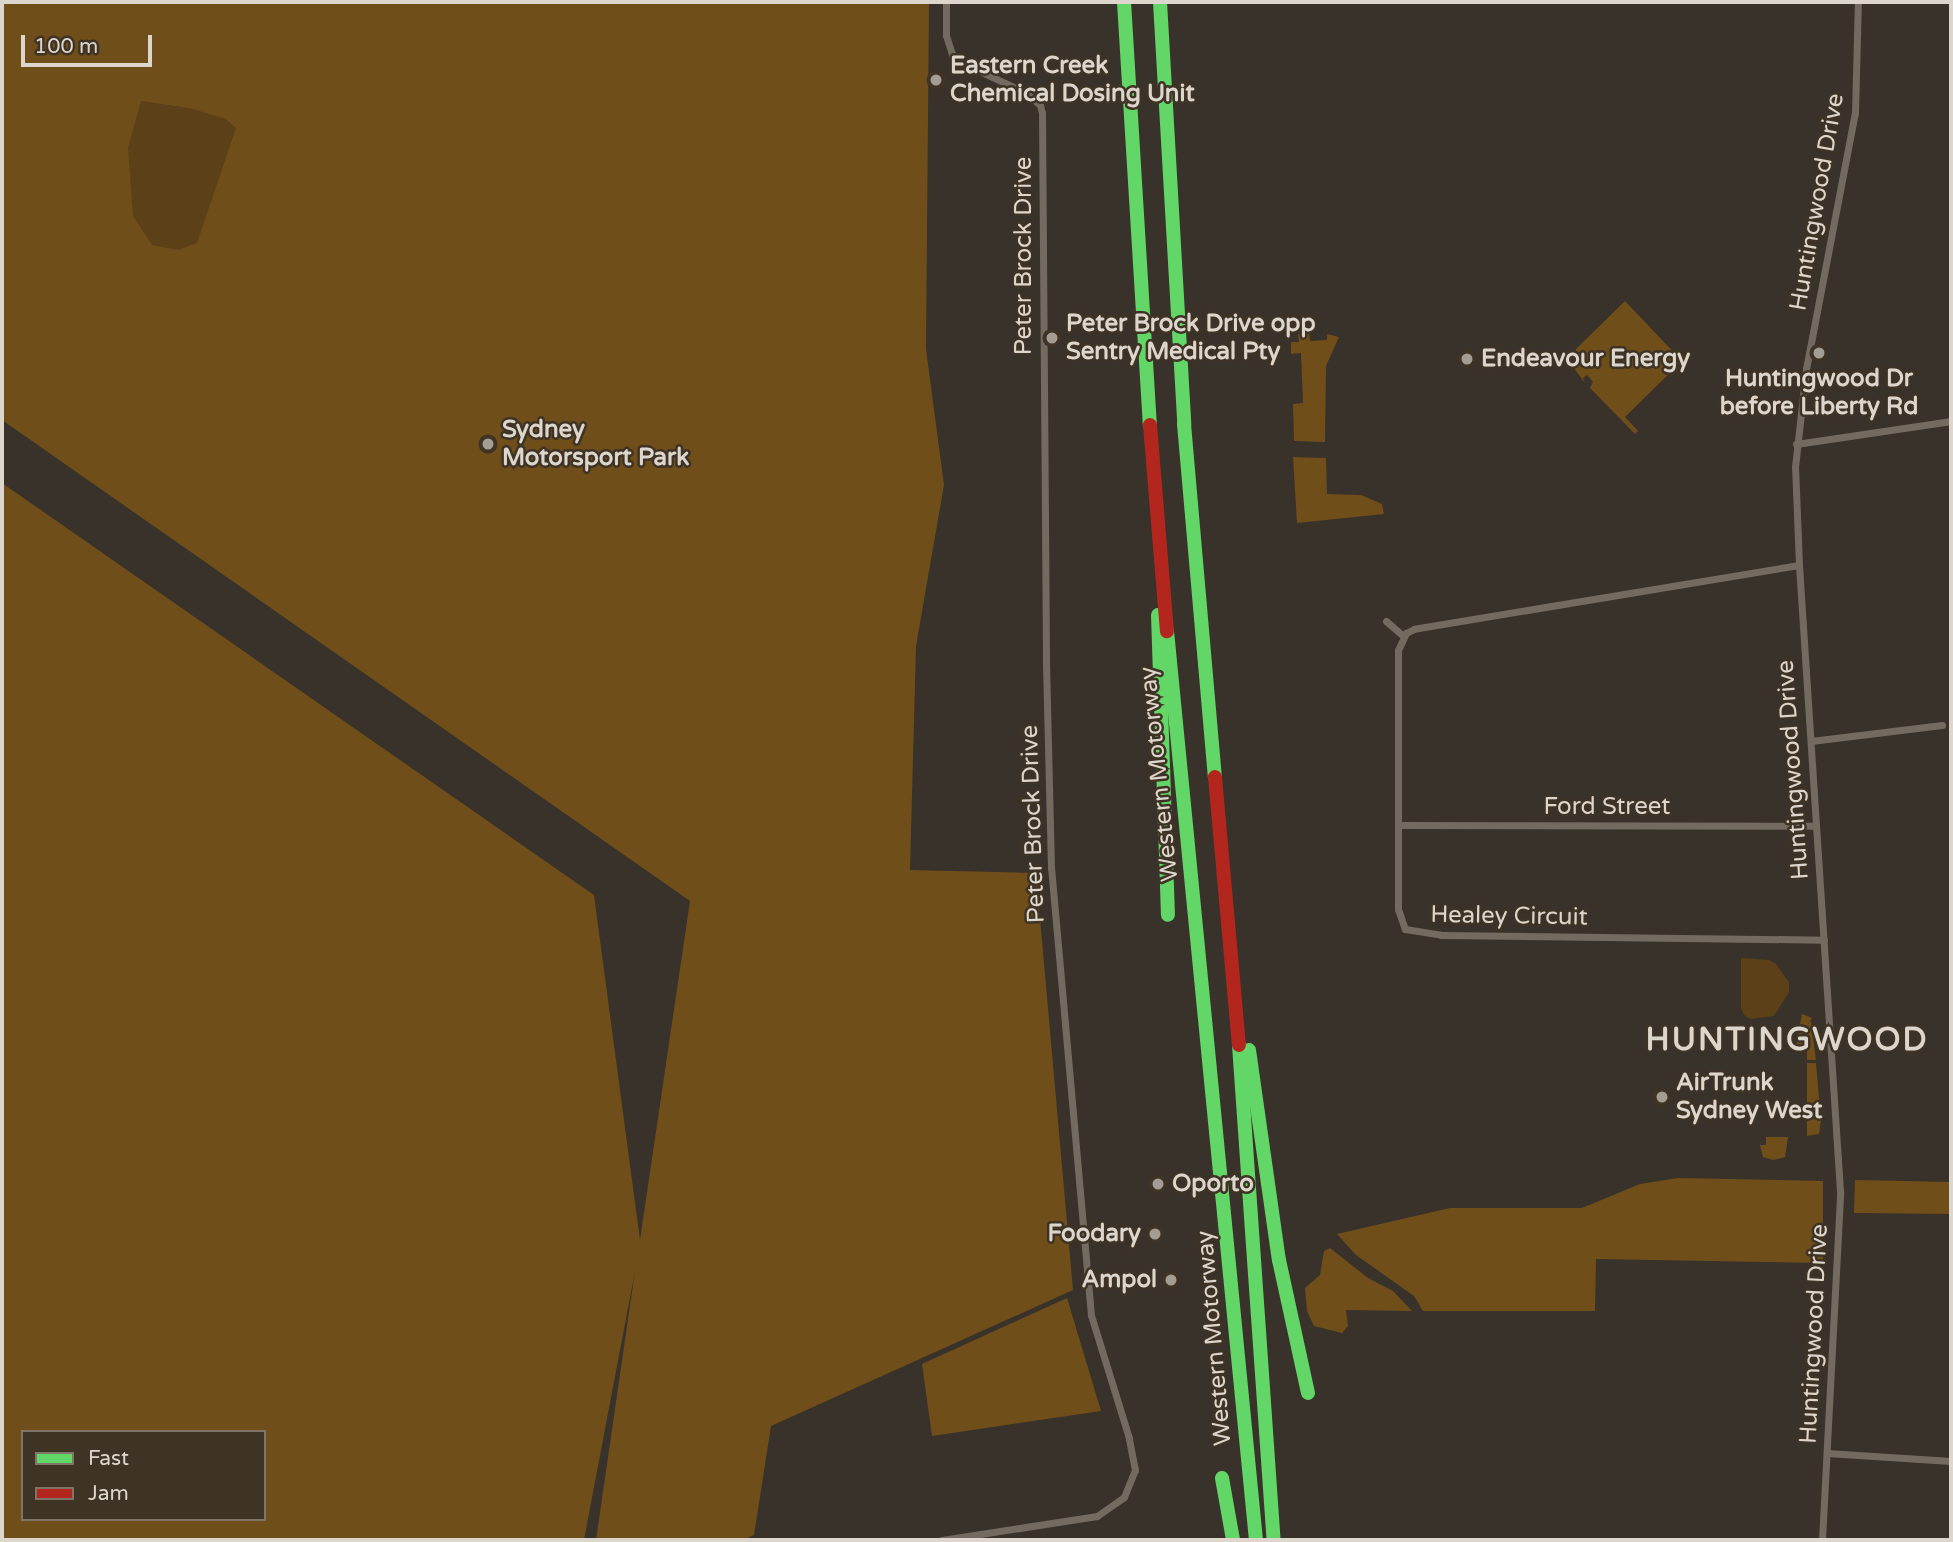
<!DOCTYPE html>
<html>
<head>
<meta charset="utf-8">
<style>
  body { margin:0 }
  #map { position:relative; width:1953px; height:1542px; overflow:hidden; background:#38322a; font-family:"Varela Round",sans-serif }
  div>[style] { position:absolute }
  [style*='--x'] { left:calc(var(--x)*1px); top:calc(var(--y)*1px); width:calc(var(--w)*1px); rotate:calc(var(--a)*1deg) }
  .green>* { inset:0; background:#6f4e1a }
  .water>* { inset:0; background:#5b4018 }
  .street>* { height:7px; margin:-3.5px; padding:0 3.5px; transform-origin:3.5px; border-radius:3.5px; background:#736b60 }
  .fast>* { height:14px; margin:-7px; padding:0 7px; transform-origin:7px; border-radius:7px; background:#63d668 }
  .jam>* { height:14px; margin:-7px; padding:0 7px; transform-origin:7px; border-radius:7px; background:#b3261e }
  .dots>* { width:19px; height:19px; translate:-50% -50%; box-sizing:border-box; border:4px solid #3e3324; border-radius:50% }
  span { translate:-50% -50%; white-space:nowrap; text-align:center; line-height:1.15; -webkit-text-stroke:5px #3e3324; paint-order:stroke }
  .poi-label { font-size:24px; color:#ddd6cd; font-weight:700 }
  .left { translate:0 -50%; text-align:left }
  .right { translate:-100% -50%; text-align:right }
  .street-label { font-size:24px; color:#ddd6cd }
  .district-label { font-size:32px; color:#ddd6cd; font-weight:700; letter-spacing:2px }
  .frame { position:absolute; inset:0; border:4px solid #ddd6cd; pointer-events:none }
  .legend { position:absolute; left:21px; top:1430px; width:245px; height:91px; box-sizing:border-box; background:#3e3324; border:2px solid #7e7468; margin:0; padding:9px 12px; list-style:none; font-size:21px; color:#ddd6cd }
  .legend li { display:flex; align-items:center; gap:14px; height:35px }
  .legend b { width:35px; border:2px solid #7e7468 }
  .scale { position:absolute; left:21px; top:35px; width:131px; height:32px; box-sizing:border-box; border:4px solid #ddd6cd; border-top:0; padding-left:9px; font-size:21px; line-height:24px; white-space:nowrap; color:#ddd6cd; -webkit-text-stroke:5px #3e3324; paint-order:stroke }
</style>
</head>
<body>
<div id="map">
  <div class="green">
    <div style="clip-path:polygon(evenodd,2px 2px,929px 2px,926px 349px,944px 485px,916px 646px,910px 870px,1036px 873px,1073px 1290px,771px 1426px,754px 1535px,743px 1540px,596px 1540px,635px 1271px,584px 1540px,2px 1540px,2px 483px,594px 895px,640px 1240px,690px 901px,2px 420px,2px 2px,23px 1432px,264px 1432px,264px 1519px,23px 1519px,23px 1432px)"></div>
    <div style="clip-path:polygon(1625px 301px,1682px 361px,1625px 417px,1638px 431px,1635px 434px,1590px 388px,1593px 382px,1587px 375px,1583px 378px,1585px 383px,1573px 367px,1576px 349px)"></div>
    <div style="clip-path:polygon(1309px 333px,1310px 341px,1327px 340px,1327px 334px,1339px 337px,1326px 366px,1325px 442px,1294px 441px,1293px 404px,1303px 403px,1301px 353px,1291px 354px,1291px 342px,1299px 342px,1298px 334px)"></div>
    <div style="clip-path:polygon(1293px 457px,1326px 458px,1327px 494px,1361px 495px,1382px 504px,1384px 514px,1297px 523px)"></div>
    <div style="clip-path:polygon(1802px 1014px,1812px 1018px,1808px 1024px,1811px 1021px,1816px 1060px,1807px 1060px,1807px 1046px,1796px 1047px)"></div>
    <div style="clip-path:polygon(1807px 1063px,1816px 1063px,1821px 1120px,1819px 1134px,1807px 1136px)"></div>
    <div style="clip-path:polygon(1766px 1137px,1788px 1137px,1785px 1157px,1773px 1160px,1763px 1157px,1760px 1145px,1766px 1145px)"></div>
    <div style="clip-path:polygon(1678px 1178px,1823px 1181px,1823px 1263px,1596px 1259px,1595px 1311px,1423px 1311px,1414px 1296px,1356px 1255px,1337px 1234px,1450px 1208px,1582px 1208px,1640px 1184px)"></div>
    <div style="clip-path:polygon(1855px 1180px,1951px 1182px,1951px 1214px,1854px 1213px)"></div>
    <div style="clip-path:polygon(1330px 1248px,1368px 1278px,1393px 1291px,1412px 1311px,1346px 1310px,1348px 1326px,1342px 1333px,1314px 1326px,1307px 1311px,1305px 1288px,1320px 1275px,1324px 1251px)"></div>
    <div style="clip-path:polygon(1067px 1298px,1101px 1411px,932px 1436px,922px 1364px)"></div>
  </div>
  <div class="water">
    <div style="clip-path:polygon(141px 101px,189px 108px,226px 119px,236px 128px,197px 243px,178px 250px,152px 245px,133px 216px,128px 148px)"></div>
    <div style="clip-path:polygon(1741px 958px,1769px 960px,1776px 964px,1789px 982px,1789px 992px,1774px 1016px,1750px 1019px,1744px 1015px,1741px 1008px)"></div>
  </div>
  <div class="street">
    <div style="--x:1796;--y:444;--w:157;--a:-8.4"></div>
    <div style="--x:1799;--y:565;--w:390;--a:170.6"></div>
    <div style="--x:1414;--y:629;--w:9;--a:153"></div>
    <div style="--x:1406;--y:633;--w:19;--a:115"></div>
    <div style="--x:1398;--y:650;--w:259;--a:90"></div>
    <div style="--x:1398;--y:909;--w:21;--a:71"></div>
    <div style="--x:1405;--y:929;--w:36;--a:9"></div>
    <div style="--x:1441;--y:935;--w:383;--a:0.7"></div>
    <div style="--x:1386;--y:621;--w:23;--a:41"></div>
    <div style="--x:1811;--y:741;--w:132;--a:-7"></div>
    <div style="--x:1398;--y:825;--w:418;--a:0.1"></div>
    <div style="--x:1827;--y:1453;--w:124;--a:3.7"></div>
    <div style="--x:942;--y:1540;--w:157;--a:-8.8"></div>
    <div style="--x:1097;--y:1516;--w:33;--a:-35"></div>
    <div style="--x:1124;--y:1497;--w:29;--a:-68"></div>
    <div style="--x:1135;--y:1470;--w:33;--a:-101"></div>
    <div style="--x:1129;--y:1438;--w:129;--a:-107.2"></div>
    <div style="--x:1091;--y:1315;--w:449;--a:-95.1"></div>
    <div style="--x:1051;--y:868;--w:210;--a:-91.4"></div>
    <div style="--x:1046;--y:658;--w:545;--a:-90.42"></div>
    <div style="--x:1042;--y:113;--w:8;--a:-104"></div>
    <div style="--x:1040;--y:105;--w:18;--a:-139"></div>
    <div style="--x:1026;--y:93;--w:61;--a:-154.7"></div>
    <div style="--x:971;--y:67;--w:23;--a:-146"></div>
    <div style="--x:952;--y:54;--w:20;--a:-108"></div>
    <div style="--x:946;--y:35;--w:33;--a:-90"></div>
    <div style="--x:1822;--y:1540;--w:349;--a:-87"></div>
    <div style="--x:1840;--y:1191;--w:627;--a:-93.75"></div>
    <div style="--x:1799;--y:565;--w:98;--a:-92.3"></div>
    <div style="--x:1795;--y:467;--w:99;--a:-83.6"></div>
    <div style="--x:1806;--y:369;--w:261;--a:-79.2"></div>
    <div style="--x:1855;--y:113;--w:111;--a:-88.5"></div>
  </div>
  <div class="fast">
    <div style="--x:1124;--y:2;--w:424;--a:86.5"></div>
    <div style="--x:1160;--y:2;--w:423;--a:86.7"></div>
    <div style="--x:1184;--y:424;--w:354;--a:85"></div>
    <div style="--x:1158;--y:615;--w:300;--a:88.1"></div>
    <div style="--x:1167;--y:631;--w:913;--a:84.41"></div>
    <div style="--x:1239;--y:1045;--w:496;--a:86"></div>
    <div style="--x:1249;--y:1050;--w:212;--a:81.9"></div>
    <div style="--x:1279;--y:1260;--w:136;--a:77.7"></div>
    <div style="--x:1222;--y:1478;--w:63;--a:79.9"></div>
  </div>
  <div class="jam">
    <div style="--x:1150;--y:425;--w:207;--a:85.3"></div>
    <div style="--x:1215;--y:777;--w:269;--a:84.9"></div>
  </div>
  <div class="dots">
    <div style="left:936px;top:80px;background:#a39d94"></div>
    <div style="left:1052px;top:338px;background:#a39d94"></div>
    <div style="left:1819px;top:353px;background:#a39d94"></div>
    <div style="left:1467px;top:359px;background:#a39d94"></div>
    <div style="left:488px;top:444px;background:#a39d94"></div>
    <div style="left:1662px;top:1097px;background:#a39d94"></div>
    <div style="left:1158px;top:1184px;background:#a39d94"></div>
    <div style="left:1155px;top:1234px;background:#a39d94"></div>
    <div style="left:1171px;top:1280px;background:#a39d94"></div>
  </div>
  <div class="poi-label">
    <span class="left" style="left:950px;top:80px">Eastern Creek<br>Chemical Dosing Unit</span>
    <span class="left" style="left:1066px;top:338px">Peter Brock Drive opp<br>Sentry Medical Pty</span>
    <span class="left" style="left:1481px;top:359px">Endeavour Energy</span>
    <span style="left:1819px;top:393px">Huntingwood Dr<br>before Liberty Rd</span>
    <span class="left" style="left:502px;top:444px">Sydney<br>Motorsport Park</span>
    <span class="left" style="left:1676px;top:1097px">AirTrunk<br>Sydney West</span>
    <span class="left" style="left:1172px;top:1184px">Oporto</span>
    <span class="right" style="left:1141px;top:1234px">Foodary</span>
    <span class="right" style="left:1157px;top:1280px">Ampol</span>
  </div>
  <div class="street-label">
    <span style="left:1817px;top:202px;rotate:-80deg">Huntingwood Drive</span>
    <span style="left:1024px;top:256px;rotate:-90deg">Peter Brock Drive</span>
    <span style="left:1793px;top:770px;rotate:-94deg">Huntingwood Drive</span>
    <span style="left:1159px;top:774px;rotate:-96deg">Western Motorway</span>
    <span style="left:1607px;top:807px">Ford Street</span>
    <span style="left:1033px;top:824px;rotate:-92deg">Peter Brock Drive</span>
    <span style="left:1509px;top:916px;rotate:1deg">Healey Circuit</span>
    <span style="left:1814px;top:1334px;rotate:-87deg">Huntingwood Drive</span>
    <span style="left:1214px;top:1338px;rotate:-95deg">Western Motorway</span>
  </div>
  <div class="district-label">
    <span style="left:1787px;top:1040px">HUNTINGWOOD</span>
  </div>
  <div class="frame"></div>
  <ul class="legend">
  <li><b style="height:9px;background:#63d668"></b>Fast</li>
  <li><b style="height:9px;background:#b3261e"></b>Jam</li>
  </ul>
  <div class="scale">100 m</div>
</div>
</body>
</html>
